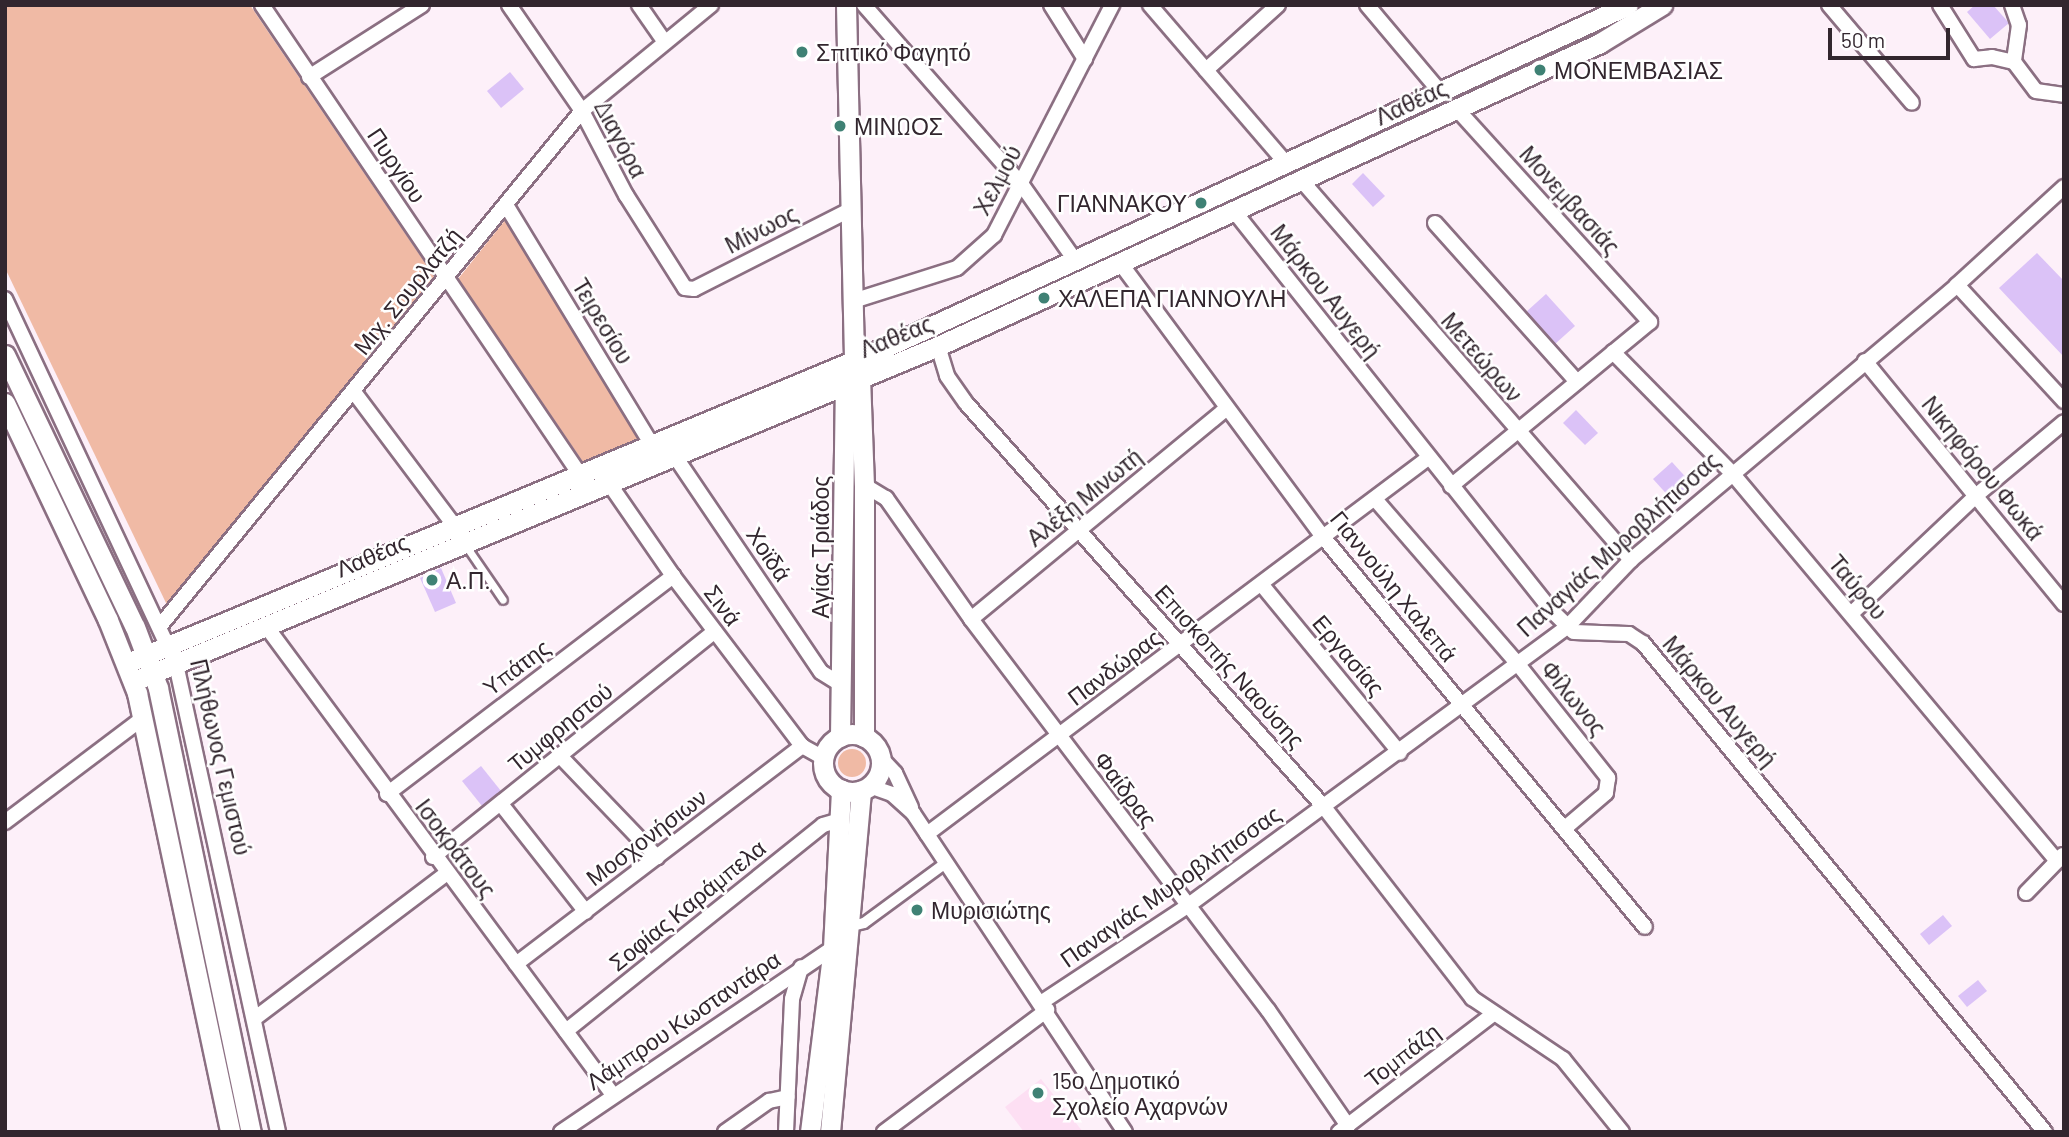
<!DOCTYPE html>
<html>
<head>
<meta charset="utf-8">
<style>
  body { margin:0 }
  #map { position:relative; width:2069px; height:1137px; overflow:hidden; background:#fdf0f9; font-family:Barlow,sans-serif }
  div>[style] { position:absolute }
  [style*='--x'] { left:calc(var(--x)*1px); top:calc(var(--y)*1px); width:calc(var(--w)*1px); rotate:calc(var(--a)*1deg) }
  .built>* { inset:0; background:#fddff3 }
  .green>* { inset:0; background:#f0baa5 }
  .round { border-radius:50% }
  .building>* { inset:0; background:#dbc2f7 }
  .roads { filter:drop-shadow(2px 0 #8b6f82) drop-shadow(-2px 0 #8b6f82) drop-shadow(0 2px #8b6f82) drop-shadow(0 -2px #8b6f82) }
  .service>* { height:7px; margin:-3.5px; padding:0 3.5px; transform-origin:3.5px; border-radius:3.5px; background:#fff }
  .pedestrian>* { height:10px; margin:-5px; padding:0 5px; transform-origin:5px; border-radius:5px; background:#fff }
  .minor>* { height:14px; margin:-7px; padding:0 7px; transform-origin:7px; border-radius:7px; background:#fff }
  .tertiary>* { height:19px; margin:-9.5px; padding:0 9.5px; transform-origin:9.5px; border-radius:9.5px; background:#fff }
  .tertiary>.ring { margin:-9.5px; padding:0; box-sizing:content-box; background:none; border:19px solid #fff; border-radius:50% }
  .dots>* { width:19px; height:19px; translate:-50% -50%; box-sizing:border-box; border:4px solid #fff; border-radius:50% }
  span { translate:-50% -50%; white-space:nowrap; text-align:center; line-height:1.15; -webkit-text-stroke:5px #fff; paint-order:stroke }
  .poi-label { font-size:23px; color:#32262e }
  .left { translate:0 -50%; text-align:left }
  .right { translate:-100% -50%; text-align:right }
  .street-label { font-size:23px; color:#32262e }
  .frame { position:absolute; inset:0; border:7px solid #32262e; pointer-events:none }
  .scale { position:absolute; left:1828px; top:28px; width:122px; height:32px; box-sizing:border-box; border:4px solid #32262e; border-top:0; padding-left:9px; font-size:21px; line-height:24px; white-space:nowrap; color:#32262e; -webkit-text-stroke:5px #fff; paint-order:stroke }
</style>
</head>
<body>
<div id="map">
  <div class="built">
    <div style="clip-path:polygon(1041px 1079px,1083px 1132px,1024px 1132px,1005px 1107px)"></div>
  </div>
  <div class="green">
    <div style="clip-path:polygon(5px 5px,250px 5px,436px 279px,167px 605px,5px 268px)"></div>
    <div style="clip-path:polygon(506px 219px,641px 440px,583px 462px,458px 279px)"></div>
    <div class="round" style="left:838px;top:749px;width:28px;height:28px"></div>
  </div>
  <div class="building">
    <div style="clip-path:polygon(1975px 5px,1993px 5px,2009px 23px,1990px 39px,1967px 12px)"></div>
    <div style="clip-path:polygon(510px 72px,524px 89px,501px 108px,487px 91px)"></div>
    <div style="clip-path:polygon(1363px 173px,1385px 196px,1373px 207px,1352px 184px)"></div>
    <div style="clip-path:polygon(2037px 253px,2064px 281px,2064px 357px,1999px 288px)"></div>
    <div style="clip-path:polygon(1546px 294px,1575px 326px,1555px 344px,1526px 312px)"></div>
    <div style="clip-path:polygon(1576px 410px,1598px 433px,1585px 445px,1563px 423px)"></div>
    <div style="clip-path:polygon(1672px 462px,1691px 483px,1672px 500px,1653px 479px)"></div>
    <div style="clip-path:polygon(441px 568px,456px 603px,435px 612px,420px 578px)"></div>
    <div style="clip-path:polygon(481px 766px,501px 791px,482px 806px,462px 781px)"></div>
    <div style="clip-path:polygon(1943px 915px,1952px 926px,1929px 945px,1920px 934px)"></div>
    <div style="clip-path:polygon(1978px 980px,1987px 991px,1967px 1007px,1958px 996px)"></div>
  </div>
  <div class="roads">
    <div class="service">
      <div style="--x:466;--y:546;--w:65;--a:55.6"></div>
    </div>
    <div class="pedestrian">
      <div style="--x:852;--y:926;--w:12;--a:-14"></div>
      <div style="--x:864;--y:923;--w:103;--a:-36.3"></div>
    </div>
    <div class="minor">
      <div style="--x:262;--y:5;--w:576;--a:55.9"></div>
      <div style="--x:509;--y:5;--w:129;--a:55.4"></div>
      <div style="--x:582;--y:111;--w:95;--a:62.4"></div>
      <div style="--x:626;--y:195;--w:110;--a:57.6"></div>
      <div style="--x:685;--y:288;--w:9;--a:6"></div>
      <div style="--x:694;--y:289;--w:175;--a:-26.9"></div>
      <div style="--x:639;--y:5;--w:44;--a:55.2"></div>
      <div style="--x:864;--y:5;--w:240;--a:48.7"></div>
      <div style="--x:1022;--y:185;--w:92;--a:54.8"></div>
      <div style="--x:1051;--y:5;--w:64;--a:57.8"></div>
      <div style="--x:1150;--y:5;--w:210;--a:49.3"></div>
      <div style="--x:1367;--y:5;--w:116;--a:49.9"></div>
      <div style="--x:1829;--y:5;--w:128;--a:49.7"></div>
      <div style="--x:1940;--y:5;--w:64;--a:57.8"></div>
      <div style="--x:1974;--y:59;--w:18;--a:-6"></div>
      <div style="--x:1992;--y:57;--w:23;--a:13"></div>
      <div style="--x:2014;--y:62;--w:36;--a:53"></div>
      <div style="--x:2036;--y:91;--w:28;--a:8"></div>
      <div style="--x:2012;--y:5;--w:21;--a:71"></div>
      <div style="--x:2019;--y:25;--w:37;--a:98"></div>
      <div style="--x:1206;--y:70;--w:97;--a:-42.1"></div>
      <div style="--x:309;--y:77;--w:134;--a:-32.5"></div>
      <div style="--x:1302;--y:181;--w:502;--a:49.04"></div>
      <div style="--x:506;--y:205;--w:289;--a:58.7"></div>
      <div style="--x:1234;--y:211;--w:511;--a:51.52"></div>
      <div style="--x:1552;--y:611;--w:30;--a:44"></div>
      <div style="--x:1574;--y:632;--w:55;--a:2.1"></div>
      <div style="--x:1629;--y:634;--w:17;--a:33"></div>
      <div style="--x:1643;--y:643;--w:633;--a:50.58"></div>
      <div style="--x:1435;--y:223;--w:213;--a:48.2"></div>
      <div style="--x:1121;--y:264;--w:341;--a:53.5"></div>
      <div style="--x:1324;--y:538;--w:504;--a:50.47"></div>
      <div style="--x:1957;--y:285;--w:158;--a:47.3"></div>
      <div style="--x:5;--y:299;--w:403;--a:64.9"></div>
      <div style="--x:176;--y:664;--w:479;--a:77.7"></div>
      <div style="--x:853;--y:301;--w:109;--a:-17.6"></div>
      <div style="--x:957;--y:268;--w:50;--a:-41.7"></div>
      <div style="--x:994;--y:235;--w:259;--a:-62.8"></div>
      <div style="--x:938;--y:346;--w:31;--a:73"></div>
      <div style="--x:947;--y:376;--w:33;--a:55"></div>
      <div style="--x:966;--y:403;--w:540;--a:48.45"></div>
      <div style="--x:1324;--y:807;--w:242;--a:52.2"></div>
      <div style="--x:1472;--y:998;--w:110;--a:33.8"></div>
      <div style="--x:1563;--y:1059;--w:94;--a:51.1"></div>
      <div style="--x:1613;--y:352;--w:170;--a:45.5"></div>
      <div style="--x:1732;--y:473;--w:506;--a:50.05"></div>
      <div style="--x:1865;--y:361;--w:314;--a:50.7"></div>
      <div style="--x:354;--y:392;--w:176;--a:53.1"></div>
      <div style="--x:670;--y:449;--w:269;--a:55.9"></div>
      <div style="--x:821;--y:672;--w:26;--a:32"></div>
      <div style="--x:604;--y:476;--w:121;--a:55.4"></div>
      <div style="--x:673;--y:576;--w:213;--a:52.8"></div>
      <div style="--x:802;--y:746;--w:25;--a:29"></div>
      <div style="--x:864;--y:485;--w:26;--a:31"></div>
      <div style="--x:886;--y:498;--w:148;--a:54.9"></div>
      <div style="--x:971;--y:619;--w:491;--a:52.8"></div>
      <div style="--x:1268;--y:1010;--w:141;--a:55.4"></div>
      <div style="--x:1451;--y:486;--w:258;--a:-39.5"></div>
      <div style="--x:1650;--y:322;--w:289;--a:-132.2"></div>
      <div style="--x:1375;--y:499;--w:217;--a:49.1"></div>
      <div style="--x:1517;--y:663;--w:147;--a:51.6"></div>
      <div style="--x:1608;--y:778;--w:15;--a:98"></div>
      <div style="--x:1606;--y:793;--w:54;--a:139.5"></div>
      <div style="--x:1262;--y:585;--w:217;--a:50.6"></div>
      <div style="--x:1851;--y:614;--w:175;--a:-43.4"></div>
      <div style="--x:1978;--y:494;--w:112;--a:-39.9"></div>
      <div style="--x:971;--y:619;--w:330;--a:-39.5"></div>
      <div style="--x:160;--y:626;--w:666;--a:-50.67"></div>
      <div style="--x:582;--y:111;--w:167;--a:-39.4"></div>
      <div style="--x:266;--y:626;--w:583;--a:53.5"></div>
      <div style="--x:561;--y:757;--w:139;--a:46.2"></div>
      <div style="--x:880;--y:757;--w:22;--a:47"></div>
      <div style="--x:895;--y:773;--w:38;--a:65"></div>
      <div style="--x:869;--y:786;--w:24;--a:19"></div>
      <div style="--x:892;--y:794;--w:28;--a:42"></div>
      <div style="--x:913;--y:813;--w:383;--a:56.4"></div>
      <div style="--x:387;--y:794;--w:360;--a:-37.3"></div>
      <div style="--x:501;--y:804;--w:137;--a:51.8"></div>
      <div style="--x:5;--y:822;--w:173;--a:-37"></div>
      <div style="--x:927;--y:834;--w:626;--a:-36.89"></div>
      <div style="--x:433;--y:857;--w:361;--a:-38.7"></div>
      <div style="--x:2026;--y:893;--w:53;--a:-45.8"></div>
      <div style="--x:516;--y:964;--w:360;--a:-37.3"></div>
      <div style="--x:1042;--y:1002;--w:173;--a:-33.4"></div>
      <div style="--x:1186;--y:907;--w:473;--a:-36.3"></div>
      <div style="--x:1567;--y:627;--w:93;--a:-46.3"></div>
      <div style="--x:1631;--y:560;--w:426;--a:-40.1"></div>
      <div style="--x:1957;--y:285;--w:145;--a:-42.5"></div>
      <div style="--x:254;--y:1019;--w:241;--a:-37.1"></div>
      <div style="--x:566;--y:1031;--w:329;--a:-38.7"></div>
      <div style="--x:823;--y:825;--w:18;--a:-16"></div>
      <div style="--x:561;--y:1132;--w:328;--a:-34.1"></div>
      <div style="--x:725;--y:1132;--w:54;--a:-35.2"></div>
      <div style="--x:769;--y:1101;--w:19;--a:-12"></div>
      <div style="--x:786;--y:1132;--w:133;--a:-87.4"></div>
      <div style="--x:792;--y:999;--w:33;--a:-74"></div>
      <div style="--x:884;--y:1132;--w:204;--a:-36.8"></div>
      <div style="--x:1339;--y:1132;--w:193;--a:-37.4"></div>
    </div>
    <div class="tertiary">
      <div style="--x:846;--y:5;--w:355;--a:88.7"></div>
      <div style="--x:854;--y:360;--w:18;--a:71"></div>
      <div style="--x:860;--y:377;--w:108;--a:87.9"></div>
      <div style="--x:864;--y:485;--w:252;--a:90"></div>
      <div style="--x:5;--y:355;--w:301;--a:64.5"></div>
      <div style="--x:135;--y:627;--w:65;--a:69.3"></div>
      <div style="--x:158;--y:688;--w:454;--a:78.2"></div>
      <div style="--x:5;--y:403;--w:240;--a:64.6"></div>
      <div style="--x:108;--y:620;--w:79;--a:68.3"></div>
      <div style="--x:137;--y:693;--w:449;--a:78"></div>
      <div style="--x:127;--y:663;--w:820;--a:-22.59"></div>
      <div style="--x:884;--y:348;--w:819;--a:-24.75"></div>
      <div style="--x:134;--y:681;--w:871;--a:-22.62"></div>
      <div style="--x:938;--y:346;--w:728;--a:-24.59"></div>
      <div style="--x:1600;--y:43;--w:73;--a:-31.5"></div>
      <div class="ring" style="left:823px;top:734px;width:39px;height:39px"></div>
      <div style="--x:840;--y:737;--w:353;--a:-89.2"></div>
      <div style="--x:845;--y:384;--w:10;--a:-73"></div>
      <div style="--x:810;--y:1132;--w:185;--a:-82.9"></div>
      <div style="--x:833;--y:948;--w:159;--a:-87.1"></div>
      <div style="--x:830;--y:1132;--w:343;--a:-84.8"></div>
    </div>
  </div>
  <div class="dots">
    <div style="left:802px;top:52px;background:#3f8174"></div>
    <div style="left:1540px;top:70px;background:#3f8174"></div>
    <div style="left:840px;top:126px;background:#3f8174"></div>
    <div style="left:1201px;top:203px;background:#3f8174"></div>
    <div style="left:1044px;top:298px;background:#3f8174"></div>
    <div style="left:432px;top:580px;background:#3f8174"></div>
    <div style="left:917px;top:910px;background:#3f8174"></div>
    <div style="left:1038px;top:1093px;background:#3f8174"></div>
  </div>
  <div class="poi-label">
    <span class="left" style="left:816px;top:52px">Σπιτικό Φαγητό</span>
    <span class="left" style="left:1554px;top:70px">ΜΟΝΕΜΒΑΣΙΑΣ</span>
    <span class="left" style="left:854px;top:126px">ΜΙΝΩΟΣ</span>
    <span class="right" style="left:1187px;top:203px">ΓΙΑΝΝΑΚΟΥ</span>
    <span class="left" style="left:1058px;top:298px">ΧΑΛΕΠΑ ΓΙΑΝΝΟΥΛΗ</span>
    <span class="left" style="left:446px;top:580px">Α.Π.</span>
    <span class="left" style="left:931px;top:910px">Μυρισιώτης</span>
    <span class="left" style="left:1052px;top:1093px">15ο Δημοτικό<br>Σχολείο Αχαρνών</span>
  </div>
  <div class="street-label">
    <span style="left:1411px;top:102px;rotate:-25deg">Λαθέας</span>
    <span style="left:621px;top:139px;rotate:62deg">Διαγόρα</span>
    <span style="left:397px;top:165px;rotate:56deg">Πυργίου</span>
    <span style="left:997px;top:180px;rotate:-62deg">Χελμού</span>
    <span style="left:1570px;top:200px;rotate:48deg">Μονεμβασιάς</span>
    <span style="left:761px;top:229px;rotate:-27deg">Μίνωος</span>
    <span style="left:407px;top:291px;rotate:-51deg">Μιχ. Σουρλατζή</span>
    <span style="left:1326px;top:291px;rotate:52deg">Μάρκου Αυγερή</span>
    <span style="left:603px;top:321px;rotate:59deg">Τειρεσίου</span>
    <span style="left:896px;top:336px;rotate:-22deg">Λαθέας</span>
    <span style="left:1482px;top:357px;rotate:49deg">Μετεώρων</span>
    <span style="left:1983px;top:468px;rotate:51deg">Νικηφόρου Φωκά</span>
    <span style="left:1084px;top:497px;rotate:-39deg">Αλέξη Μινωτή</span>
    <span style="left:1618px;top:544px;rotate:-42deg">Παναγιάς Μυροβλήτισσας</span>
    <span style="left:820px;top:547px;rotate:-90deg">Αγίας Τριάδος</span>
    <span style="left:769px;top:554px;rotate:56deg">Χοϊδά</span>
    <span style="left:372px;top:555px;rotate:-23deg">Λαθέας</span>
    <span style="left:1394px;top:586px;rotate:51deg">Γιαννούλη Χαλεπά</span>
    <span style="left:1858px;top:587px;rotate:50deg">Ταύρου</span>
    <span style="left:723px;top:605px;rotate:53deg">Σινά</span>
    <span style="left:1349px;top:655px;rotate:50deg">Εργασίας</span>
    <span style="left:1230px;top:666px;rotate:48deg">Επισκοπής Ναούσης</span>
    <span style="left:516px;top:667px;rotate:-37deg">Υπάτης</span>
    <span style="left:1114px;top:667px;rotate:-37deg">Πανδώρας</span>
    <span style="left:1574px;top:698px;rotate:51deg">Φίλωνος</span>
    <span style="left:1720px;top:701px;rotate:50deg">Μάρκου Αυγερή</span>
    <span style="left:560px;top:727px;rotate:-39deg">Τυμφρηστού</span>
    <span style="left:221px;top:757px;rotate:77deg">Πλήθωνος Γεμιστού</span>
    <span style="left:1126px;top:789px;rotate:53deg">Φαίδρας</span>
    <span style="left:646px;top:837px;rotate:-37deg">Μοσχονήσιων</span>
    <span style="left:456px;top:848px;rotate:53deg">Ισοκράτους</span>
    <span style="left:1170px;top:886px;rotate:-35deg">Παναγιάς Μυροβλήτισσας</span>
    <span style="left:687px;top:905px;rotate:-39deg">Σοφίας Καράμπελα</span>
    <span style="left:683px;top:1020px;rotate:-34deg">Λάμπρου Κωσταντάρα</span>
    <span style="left:1402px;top:1055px;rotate:-38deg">Τομπάζη</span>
  </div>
  <div class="frame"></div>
  <div class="scale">50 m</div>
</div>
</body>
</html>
